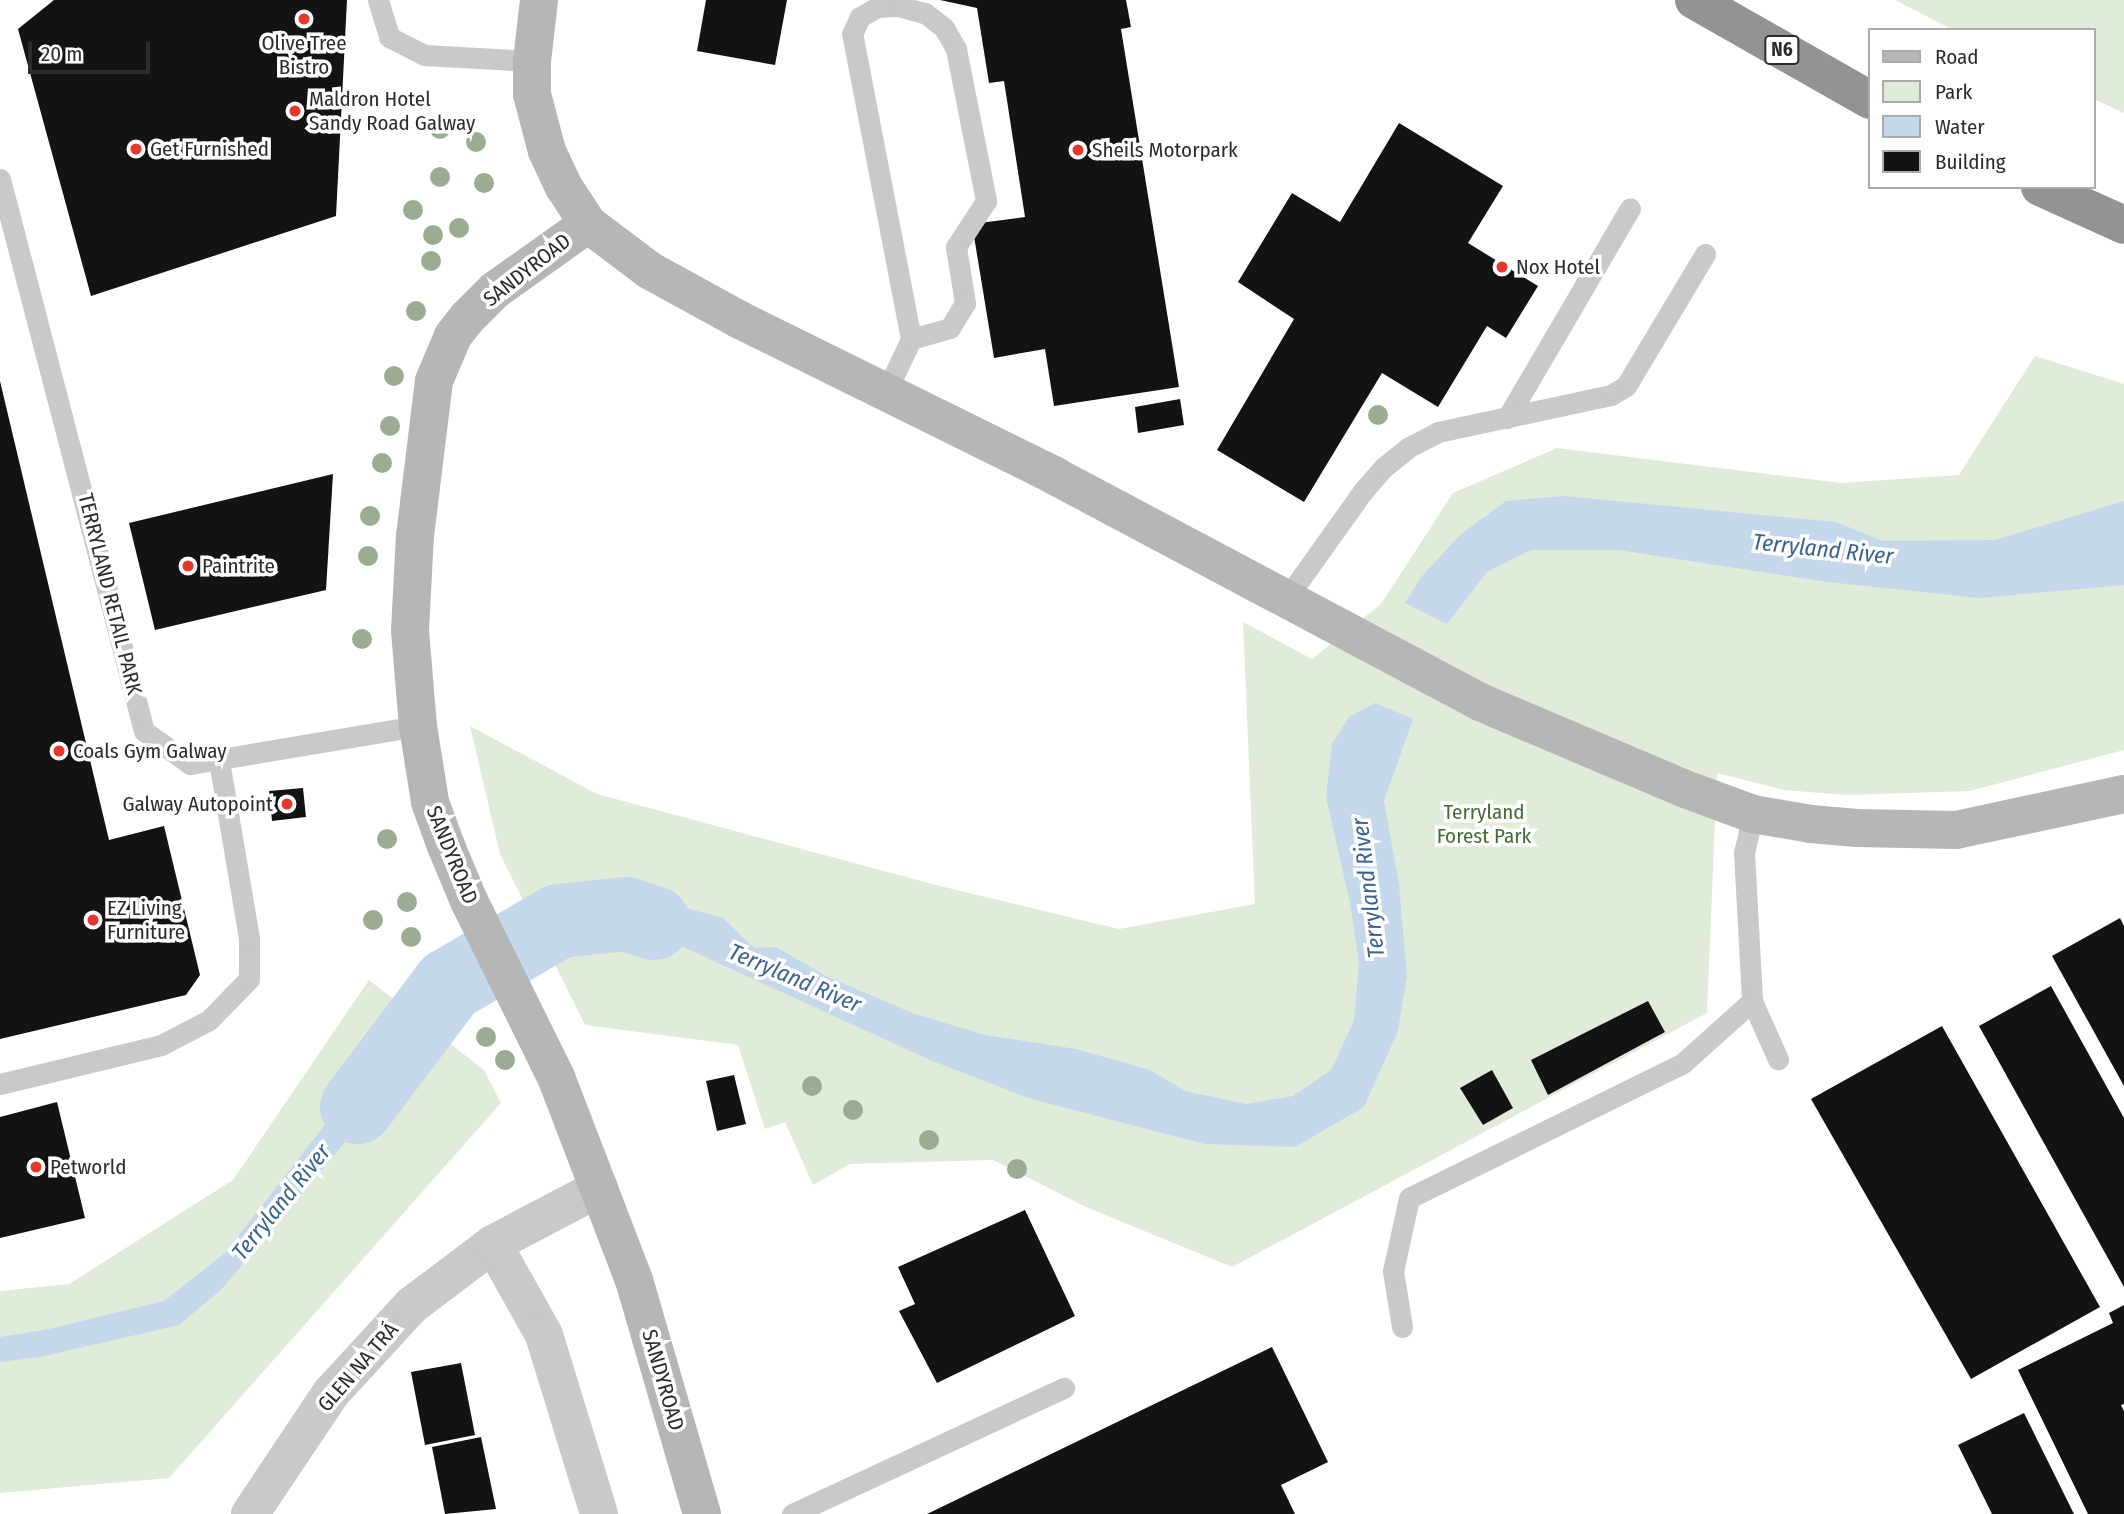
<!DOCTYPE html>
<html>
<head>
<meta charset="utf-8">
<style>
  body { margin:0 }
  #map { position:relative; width:2124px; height:1514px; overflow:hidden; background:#fff; font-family:"Fira Sans Condensed",sans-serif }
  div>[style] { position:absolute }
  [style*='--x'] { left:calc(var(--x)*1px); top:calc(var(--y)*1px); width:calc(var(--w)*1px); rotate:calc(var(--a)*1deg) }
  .green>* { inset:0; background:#e0ebd9 }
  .water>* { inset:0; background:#c5d7eb }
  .river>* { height:74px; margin:-37px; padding:0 37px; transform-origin:37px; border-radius:37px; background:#c5d7eb }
  .building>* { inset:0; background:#131313 }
  .lane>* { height:21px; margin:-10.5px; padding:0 10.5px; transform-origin:10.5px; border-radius:10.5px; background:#c9c9c9 }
  .street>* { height:38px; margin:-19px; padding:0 19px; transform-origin:19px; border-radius:19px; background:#c9c9c9 }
  .secondary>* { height:38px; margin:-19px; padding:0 19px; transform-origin:19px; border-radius:19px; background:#b6b6b6 }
  .highway>* { height:38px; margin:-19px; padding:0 19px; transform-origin:19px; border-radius:19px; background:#939393 }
  .trees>* { width:20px; height:20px; margin:-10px; border-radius:50%; background:#9bac92 }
  .dots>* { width:19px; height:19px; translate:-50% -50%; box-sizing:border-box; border:4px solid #fff; border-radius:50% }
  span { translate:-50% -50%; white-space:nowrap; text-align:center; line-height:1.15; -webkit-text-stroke:7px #fff; paint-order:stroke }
  .shield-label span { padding:2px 5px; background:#fff; border:2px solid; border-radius:5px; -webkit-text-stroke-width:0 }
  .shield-label { font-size:19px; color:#2c2c2c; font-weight:700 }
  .poi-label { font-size:21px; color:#2c2c2c }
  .left { translate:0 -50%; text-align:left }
  .right { translate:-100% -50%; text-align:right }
  .street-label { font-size:21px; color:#2c2c2c }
  .park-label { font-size:21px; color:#496839 }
  .water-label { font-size:23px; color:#3a628f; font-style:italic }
  .legend { position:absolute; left:1868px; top:28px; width:228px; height:161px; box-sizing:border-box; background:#fff; border:2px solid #ababab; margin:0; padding:9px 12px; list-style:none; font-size:21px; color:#2c2c2c }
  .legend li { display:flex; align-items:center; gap:14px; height:35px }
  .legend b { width:35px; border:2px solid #ababab }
  .scale { position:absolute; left:28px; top:42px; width:122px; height:32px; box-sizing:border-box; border:4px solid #2c2c2c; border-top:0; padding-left:9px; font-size:21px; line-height:24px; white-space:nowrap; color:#2c2c2c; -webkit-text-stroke:5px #fff; paint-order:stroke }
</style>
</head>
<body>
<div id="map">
  <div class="green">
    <div style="clip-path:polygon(1895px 0,2124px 0,2124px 113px,2094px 99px,2094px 30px,1953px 30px)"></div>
    <div style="clip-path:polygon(2035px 356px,2124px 384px,2124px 750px,1970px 791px,1846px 795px,1784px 790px,1717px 773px,1707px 1013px,1232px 1267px,1086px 1207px,993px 1160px,850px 1164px,813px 1185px,785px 1122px,765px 1129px,738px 1045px,585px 1025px,500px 854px,470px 726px,597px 794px,936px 885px,1119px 929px,1255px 904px,1243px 622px,1312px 659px,1381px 604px,1453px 493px,1557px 448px,1841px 483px,1959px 475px)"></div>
    <div style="clip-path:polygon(369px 980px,484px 1070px,501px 1103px,169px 1478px,0 1493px,0 1291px,69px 1284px,233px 1180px)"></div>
  </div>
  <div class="water">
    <div style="clip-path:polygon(1564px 496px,1836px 522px,1883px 541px,1995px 540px,2124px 501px,2124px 585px,1979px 598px,1828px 582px,1618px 550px,1531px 550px,1487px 572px,1447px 624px,1405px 603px,1422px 576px,1461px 534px,1506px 501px)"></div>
    <div style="clip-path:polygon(1375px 703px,1413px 719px,1384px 801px,1399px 884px,1407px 976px,1398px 1031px,1364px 1107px,1295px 1147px,1205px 1144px,1031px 1099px,930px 1060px,679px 945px,618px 931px,570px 942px,540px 900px,579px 893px,686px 908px,723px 918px,754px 948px,776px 947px,826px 976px,912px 1013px,985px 1035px,1076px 1049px,1150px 1070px,1185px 1091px,1246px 1104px,1293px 1096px,1331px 1070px,1354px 1021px,1359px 962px,1350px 903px,1326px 797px,1332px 744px,1349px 717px)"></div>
    <div style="clip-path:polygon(406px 1016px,430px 1033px,382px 1098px,222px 1289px,179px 1325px,40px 1357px,0 1362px,0 1337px,49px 1329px,164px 1301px,225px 1253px,382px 1052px)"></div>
  </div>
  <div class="river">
    <div style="--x:357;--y:1107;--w:153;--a:-53"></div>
    <div style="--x:449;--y:985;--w:127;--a:-30.2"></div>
    <div style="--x:559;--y:921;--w:67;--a:-6"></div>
    <div style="--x:626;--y:914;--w:29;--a:18"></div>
  </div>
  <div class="building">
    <div style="clip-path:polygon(54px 0,347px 0,336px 216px,91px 296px,18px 29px)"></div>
    <div style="clip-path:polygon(706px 0,787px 0,775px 65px,697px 51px)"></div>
    <div style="clip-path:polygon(940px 0,1126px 0,1131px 27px,1121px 29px,1179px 387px,1054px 406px,1045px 349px,994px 358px,972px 224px,1025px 217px,1004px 81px,989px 83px,977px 8px)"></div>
    <div style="clip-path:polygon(1399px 123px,1503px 186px,1468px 243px,1538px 286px,1506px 338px,1487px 326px,1438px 407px,1382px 373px,1304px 502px,1217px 450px,1294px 319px,1238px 282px,1292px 193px,1340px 222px)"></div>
    <div style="clip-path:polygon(0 381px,109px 840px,164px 826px,200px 975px,186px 995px,0 1039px)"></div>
    <div style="clip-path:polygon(1180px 399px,1184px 425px,1138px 433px,1135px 407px)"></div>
    <div style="clip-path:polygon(333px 474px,326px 590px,155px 630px,129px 523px)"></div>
    <div style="clip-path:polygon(303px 788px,306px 817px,272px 821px,269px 791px)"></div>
    <div style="clip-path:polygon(2120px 918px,2124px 926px,2124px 1086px,2052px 956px)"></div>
    <div style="clip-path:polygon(2051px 986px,2124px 1118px,2124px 1287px,1979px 1026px)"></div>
    <div style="clip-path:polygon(1648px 1001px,1665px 1032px,1548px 1095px,1531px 1060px)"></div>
    <div style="clip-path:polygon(1942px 1026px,2100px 1307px,1971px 1379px,1811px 1099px)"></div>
    <div style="clip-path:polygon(1492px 1070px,1513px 1108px,1483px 1125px,1460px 1088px)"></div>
    <div style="clip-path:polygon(734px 1075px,746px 1124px,717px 1131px,706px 1081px)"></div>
    <div style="clip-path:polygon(57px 1102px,85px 1218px,0 1238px,0 1117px)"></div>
    <div style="clip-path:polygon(1025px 1210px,1075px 1316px,937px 1383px,899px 1311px,915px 1304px,898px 1267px)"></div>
    <div style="clip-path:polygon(2124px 1305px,2124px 1404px,2121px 1405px,2124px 1411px,2124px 1514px,2088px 1514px,2018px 1370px,2113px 1323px,2109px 1313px)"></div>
    <div style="clip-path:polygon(1272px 1347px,1328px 1462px,1281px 1485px,1295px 1514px,927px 1514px)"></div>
    <div style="clip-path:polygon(461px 1363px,475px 1435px,425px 1445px,411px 1372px)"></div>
    <div style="clip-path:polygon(2024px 1413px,2074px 1514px,1992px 1514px,1958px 1445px)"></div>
    <div style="clip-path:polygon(481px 1437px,496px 1509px,445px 1514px,432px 1447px)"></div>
  </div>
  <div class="lane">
    <div style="--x:378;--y:0;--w:39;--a:73"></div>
    <div style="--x:389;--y:37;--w:39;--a:27"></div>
    <div style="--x:424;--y:55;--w:108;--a:3.2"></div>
    <div style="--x:0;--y:179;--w:570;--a:75.38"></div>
    <div style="--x:144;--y:731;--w:57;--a:35.7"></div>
    <div style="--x:190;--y:764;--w:231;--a:-9.5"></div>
    <div style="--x:886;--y:392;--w:59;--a:-64.7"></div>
    <div style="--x:911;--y:339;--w:311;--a:-100.9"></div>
    <div style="--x:852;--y:34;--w:19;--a:-65"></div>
    <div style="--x:860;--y:17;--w:20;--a:-30"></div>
    <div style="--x:877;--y:7;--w:21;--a:-3"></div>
    <div style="--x:898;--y:6;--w:28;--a:15"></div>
    <div style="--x:925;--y:13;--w:24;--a:38"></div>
    <div style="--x:944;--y:28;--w:24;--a:60"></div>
    <div style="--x:956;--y:49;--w:155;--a:78.8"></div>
    <div style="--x:986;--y:201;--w:55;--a:123.1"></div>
    <div style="--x:956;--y:247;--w:57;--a:80.9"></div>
    <div style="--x:965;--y:303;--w:29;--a:121"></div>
    <div style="--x:950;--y:328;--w:41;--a:164.2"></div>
    <div style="--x:1507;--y:418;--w:243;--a:-59.6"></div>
    <div style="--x:1286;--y:599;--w:133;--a:-54.5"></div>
    <div style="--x:1363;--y:491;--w:30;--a:-49"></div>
    <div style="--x:1383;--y:468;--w:33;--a:-39"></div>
    <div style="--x:1409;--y:447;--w:33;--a:-27"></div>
    <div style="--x:1438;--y:432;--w:177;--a:-12.1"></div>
    <div style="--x:1611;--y:395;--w:17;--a:-31"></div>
    <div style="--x:1626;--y:386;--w:154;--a:-59.1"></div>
    <div style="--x:1753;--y:814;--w:39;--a:103"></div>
    <div style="--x:1744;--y:852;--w:149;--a:86.9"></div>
    <div style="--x:1752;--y:1001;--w:64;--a:65.9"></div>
    <div style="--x:0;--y:1084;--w:166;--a:-13.6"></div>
    <div style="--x:161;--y:1045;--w:54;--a:-27.5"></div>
    <div style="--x:209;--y:1020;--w:57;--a:-45.7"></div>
    <div style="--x:249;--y:979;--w:41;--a:-90"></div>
    <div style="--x:249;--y:938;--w:181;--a:-99.6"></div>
    <div style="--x:1402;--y:1327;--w:57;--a:-99.1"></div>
    <div style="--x:1393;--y:1271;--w:75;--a:-77.6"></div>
    <div style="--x:1409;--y:1198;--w:305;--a:-26.2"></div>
    <div style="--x:1683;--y:1063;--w:93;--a:-41.9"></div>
    <div style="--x:792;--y:1514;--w:300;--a:-24.9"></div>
  </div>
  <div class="street">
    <div style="--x:493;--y:1244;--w:104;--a:60.7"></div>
    <div style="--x:544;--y:1335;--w:187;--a:72.9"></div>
    <div style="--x:250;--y:1514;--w:146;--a:-56.2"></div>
    <div style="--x:331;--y:1393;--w:120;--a:-47.4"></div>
    <div style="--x:412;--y:1305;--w:101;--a:-37"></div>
    <div style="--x:493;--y:1244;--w:120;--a:-27.8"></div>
  </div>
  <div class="secondary">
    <div style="--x:539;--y:0;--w:61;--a:96.5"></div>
    <div style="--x:532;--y:61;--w:33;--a:90"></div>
    <div style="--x:532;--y:94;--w:59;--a:75.3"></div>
    <div style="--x:547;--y:151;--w:40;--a:65"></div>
    <div style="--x:564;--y:187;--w:44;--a:57"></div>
    <div style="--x:588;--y:224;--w:76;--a:37"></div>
    <div style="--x:649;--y:270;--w:102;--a:28.8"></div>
    <div style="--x:738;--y:319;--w:354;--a:26.3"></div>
    <div style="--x:1055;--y:476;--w:481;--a:28"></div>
    <div style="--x:1480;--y:702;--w:223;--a:23"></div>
    <div style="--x:1685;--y:789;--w:72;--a:20.2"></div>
    <div style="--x:1753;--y:814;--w:59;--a:9.8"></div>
    <div style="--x:1811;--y:824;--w:46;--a:5"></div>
    <div style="--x:1857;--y:828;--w:99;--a:1.2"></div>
    <div style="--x:1956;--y:830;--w:172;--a:-12.1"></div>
    <div style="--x:588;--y:224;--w:114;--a:144.6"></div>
    <div style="--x:495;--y:290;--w:40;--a:135"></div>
    <div style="--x:467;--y:318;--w:23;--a:128"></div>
    <div style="--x:453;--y:336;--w:49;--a:112.9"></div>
    <div style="--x:434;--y:381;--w:155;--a:97"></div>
    <div style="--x:415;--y:535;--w:96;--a:93"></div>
    <div style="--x:410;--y:631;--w:95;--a:85.2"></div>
    <div style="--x:418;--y:726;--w:77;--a:81"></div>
    <div style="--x:430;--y:802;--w:47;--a:70"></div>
    <div style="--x:446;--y:846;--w:60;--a:67.3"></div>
    <div style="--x:469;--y:901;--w:196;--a:63.7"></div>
    <div style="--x:556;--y:1077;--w:217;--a:69"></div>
    <div style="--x:634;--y:1280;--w:244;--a:73.8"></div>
  </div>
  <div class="highway">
    <div style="--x:1694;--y:0;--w:202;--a:29.6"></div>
    <div style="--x:2040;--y:187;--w:92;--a:24.3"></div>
  </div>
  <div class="trees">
    <div style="left:440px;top:129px"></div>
    <div style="left:476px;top:142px"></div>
    <div style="left:440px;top:177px"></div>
    <div style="left:484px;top:183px"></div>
    <div style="left:413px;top:210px"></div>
    <div style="left:459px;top:228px"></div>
    <div style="left:433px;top:235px"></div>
    <div style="left:431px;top:261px"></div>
    <div style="left:416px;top:311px"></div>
    <div style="left:394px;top:376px"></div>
    <div style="left:1378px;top:415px"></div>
    <div style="left:390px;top:426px"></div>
    <div style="left:382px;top:463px"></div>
    <div style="left:370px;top:516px"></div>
    <div style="left:368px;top:556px"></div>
    <div style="left:362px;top:639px"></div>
    <div style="left:387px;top:839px"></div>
    <div style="left:407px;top:902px"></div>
    <div style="left:373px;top:920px"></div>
    <div style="left:411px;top:937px"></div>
    <div style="left:486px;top:1037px"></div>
    <div style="left:505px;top:1060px"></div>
    <div style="left:812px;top:1086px"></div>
    <div style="left:853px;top:1110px"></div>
    <div style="left:929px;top:1140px"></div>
    <div style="left:1017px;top:1169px"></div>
  </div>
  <div class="dots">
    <div style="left:304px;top:19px;background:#e8362a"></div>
    <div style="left:295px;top:111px;background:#e8362a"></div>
    <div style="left:136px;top:149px;background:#e8362a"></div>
    <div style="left:1078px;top:150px;background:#e8362a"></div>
    <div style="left:1502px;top:267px;background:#e8362a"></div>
    <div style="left:188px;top:566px;background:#e8362a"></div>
    <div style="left:59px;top:751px;background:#e8362a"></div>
    <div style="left:287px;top:804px;background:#e8362a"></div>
    <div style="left:93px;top:920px;background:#e8362a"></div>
    <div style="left:36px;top:1167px;background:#e8362a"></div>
  </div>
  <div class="shield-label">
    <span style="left:1782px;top:50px">N6</span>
  </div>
  <div class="poi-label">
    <span style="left:304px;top:55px">Olive Tree<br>Bistro</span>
    <span class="left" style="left:309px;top:111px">Maldron Hotel<br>Sandy Road Galway</span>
    <span class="left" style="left:150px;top:149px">Get Furnished</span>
    <span class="left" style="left:1092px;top:150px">Sheils Motorpark</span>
    <span class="left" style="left:1516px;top:267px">Nox Hotel</span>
    <span class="left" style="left:202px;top:566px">Paintrite</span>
    <span class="left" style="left:73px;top:751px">Coals Gym Galway</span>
    <span class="right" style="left:273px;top:804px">Galway Autopoint</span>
    <span class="left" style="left:107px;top:920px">EZ Living<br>Furniture</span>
    <span class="left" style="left:50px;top:1167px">Petworld</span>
  </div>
  <div class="street-label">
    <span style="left:527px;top:270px;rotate:-38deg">SANDYROAD</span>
    <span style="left:110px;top:594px;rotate:76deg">TERRYLAND RETAIL PARK</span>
    <span style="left:452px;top:855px;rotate:68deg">SANDYROAD</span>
    <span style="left:358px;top:1367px;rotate:-49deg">GLEN NA TRÁ</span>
    <span style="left:663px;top:1380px;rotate:74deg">SANDYROAD</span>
  </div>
  <div class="park-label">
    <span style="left:1484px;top:824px">Terryland<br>Forest Park</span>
  </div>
  <div class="water-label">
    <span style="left:1823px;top:549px;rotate:6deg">Terryland River</span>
    <span style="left:1368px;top:888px;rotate:-97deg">Terryland River</span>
    <span style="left:795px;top:978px;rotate:23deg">Terryland River</span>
    <span style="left:281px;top:1202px;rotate:-51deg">Terryland River</span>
  </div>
  <ul class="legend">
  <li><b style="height:9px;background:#b6b6b6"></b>Road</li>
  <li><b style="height:19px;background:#e0ebd9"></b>Park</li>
  <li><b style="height:19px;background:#c5d7eb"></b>Water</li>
  <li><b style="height:19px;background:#131313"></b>Building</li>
  </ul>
  <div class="scale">20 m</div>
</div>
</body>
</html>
